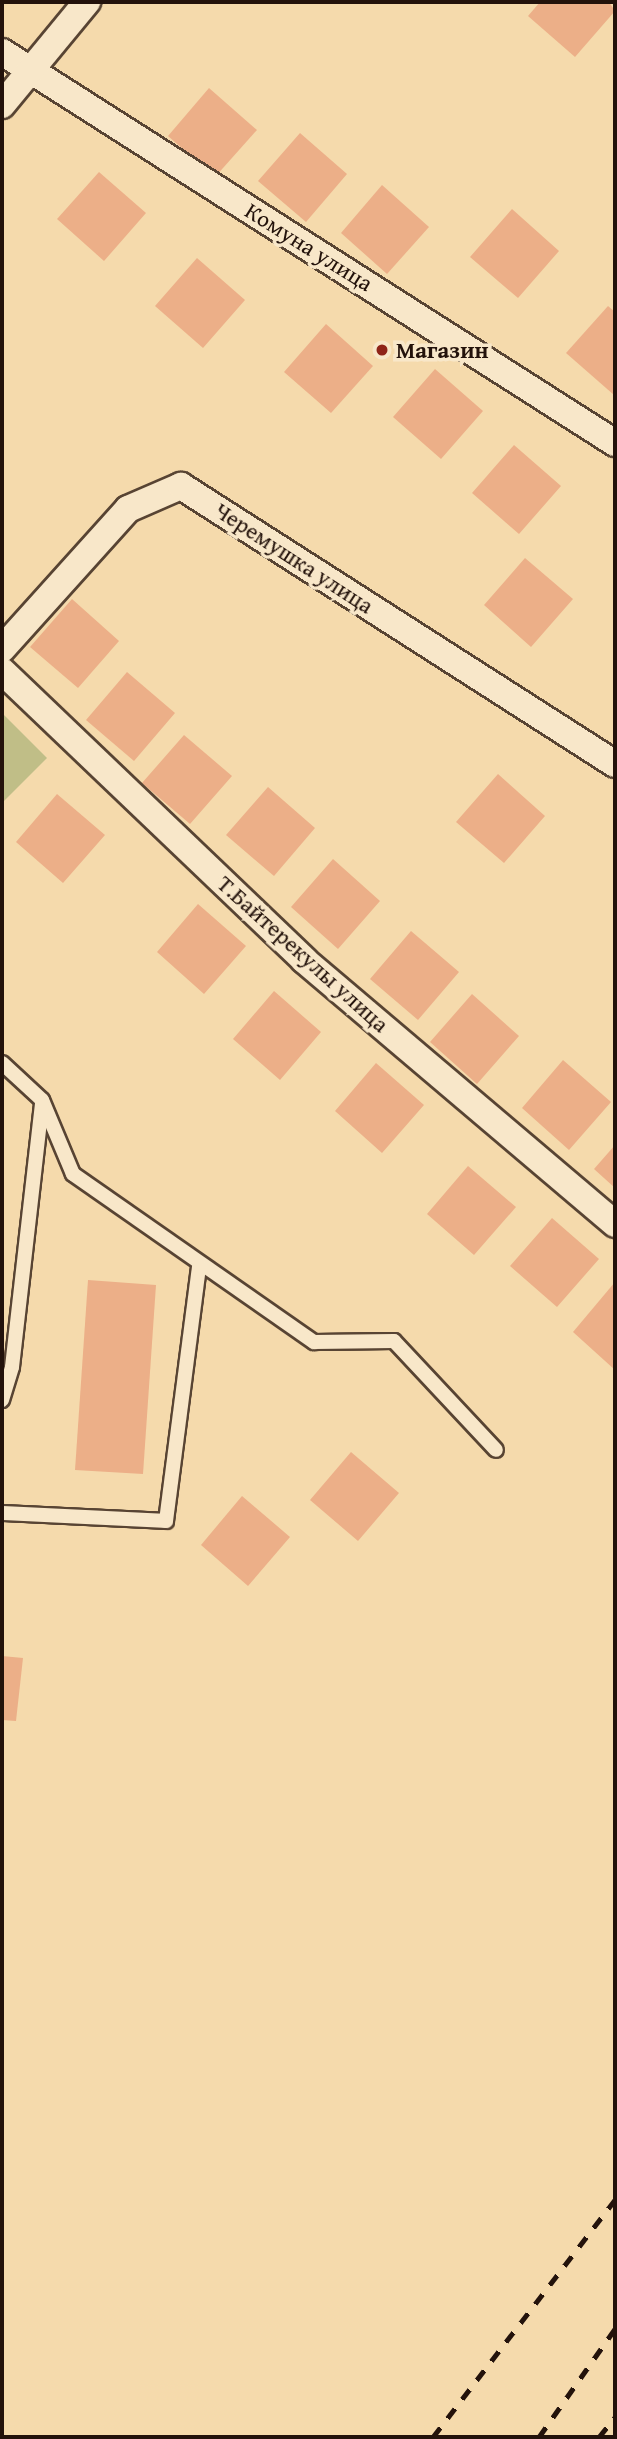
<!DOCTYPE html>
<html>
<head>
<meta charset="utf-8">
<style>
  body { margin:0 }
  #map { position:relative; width:617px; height:2439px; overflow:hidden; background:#f5daac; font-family:"Gentium Book Plus",serif }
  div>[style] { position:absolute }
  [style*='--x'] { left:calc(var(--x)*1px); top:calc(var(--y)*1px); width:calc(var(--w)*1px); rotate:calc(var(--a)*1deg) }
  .green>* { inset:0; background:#c0be87 }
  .building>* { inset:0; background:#ecaf88 }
  .roads { filter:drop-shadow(2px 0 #584433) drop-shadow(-2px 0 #584433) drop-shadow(0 2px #584433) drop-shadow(0 -2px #584433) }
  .lane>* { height:14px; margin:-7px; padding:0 7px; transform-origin:7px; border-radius:7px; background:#f8e7c9 }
  .street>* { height:26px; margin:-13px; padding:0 13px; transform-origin:13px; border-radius:13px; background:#f8e7c9 }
  .rail>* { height:5px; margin-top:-2.5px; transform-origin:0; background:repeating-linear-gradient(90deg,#23120b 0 12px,transparent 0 24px) }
  .dots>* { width:19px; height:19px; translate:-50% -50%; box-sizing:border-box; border:4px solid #f8e7c9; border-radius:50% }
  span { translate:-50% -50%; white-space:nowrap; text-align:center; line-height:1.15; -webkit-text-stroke:7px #f8e7c9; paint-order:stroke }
  .street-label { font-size:23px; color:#23120b }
  .poi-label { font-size:23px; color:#23120b; font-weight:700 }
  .left { translate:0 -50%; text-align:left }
  .frame { position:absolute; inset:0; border:4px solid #23120b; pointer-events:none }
</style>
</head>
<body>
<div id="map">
  <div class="green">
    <div style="clip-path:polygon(2px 713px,47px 758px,2px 803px)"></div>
  </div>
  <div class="building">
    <div style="clip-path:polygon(540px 2px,609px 2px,615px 11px,575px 57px,528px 16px)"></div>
    <div style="clip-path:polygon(209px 88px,257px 130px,215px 177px,168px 136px)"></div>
    <div style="clip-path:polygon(300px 133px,347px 174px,306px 222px,258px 181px)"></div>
    <div style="clip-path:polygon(99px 172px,146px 213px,104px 261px,57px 219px)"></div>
    <div style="clip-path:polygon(382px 185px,429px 227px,387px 274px,341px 233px)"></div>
    <div style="clip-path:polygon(512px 209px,559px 251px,518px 298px,470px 257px)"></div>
    <div style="clip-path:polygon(197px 258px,245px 300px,203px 348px,155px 306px)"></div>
    <div style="clip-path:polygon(608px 306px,615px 312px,614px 395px,566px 353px)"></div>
    <div style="clip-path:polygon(326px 324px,373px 366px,331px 413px,284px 372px)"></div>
    <div style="clip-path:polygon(435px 369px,483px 411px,441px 459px,393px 417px)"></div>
    <div style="clip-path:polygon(514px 445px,561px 486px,519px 534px,472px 493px)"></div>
    <div style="clip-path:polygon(525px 558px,573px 599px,531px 647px,484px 605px)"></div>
    <div style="clip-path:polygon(72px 599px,119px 641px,78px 688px,30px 647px)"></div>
    <div style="clip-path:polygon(127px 672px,175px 713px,134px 761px,86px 720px)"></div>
    <div style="clip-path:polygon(184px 735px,232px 776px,190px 824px,142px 783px)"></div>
    <div style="clip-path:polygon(498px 774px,545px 816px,504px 863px,456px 822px)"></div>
    <div style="clip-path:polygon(268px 787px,315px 828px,274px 876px,226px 835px)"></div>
    <div style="clip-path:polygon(57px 794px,105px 835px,63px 883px,16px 842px)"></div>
    <div style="clip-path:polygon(333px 859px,380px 901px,338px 949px,291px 907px)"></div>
    <div style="clip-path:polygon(198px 904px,246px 946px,204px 994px,157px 952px)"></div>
    <div style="clip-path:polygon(411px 931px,459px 972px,418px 1020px,370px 979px)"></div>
    <div style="clip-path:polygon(274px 991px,321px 1032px,280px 1080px,233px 1039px)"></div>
    <div style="clip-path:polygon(472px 994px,519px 1036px,477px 1084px,430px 1042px)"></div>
    <div style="clip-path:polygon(563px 1060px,611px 1102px,569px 1150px,522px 1108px)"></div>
    <div style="clip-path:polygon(376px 1063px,424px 1105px,382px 1153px,335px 1111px)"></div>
    <div style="clip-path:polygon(615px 1145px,615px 1188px,594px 1169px)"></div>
    <div style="clip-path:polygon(468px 1166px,516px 1207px,474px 1255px,427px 1214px)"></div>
    <div style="clip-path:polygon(552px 1218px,599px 1259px,557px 1307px,510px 1266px)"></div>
    <div style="clip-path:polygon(88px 1280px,156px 1285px,143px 1474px,75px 1470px)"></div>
    <div style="clip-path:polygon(615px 1282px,615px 1370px,573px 1332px)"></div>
    <div style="clip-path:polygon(351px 1452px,399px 1493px,358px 1541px,310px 1500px)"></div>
    <div style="clip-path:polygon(242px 1496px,290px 1537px,248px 1586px,201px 1545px)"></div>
    <div style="clip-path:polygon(2px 1656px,23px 1658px,16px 1721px,2px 1720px)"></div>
  </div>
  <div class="roads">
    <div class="lane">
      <div style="--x:2;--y:1063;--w:54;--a:42.8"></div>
      <div style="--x:42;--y:1100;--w:80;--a:67.3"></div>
      <div style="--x:73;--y:1174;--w:294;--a:34.9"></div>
      <div style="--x:314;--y:1342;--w:80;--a:-0.7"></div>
      <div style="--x:394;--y:1341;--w:149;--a:46.9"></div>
      <div style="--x:2;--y:1400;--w:34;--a:-73"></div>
      <div style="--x:12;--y:1367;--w:267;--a:-83.5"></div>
      <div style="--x:2;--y:1513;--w:164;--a:2.8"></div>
      <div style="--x:166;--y:1521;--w:257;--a:-82.6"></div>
    </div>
    <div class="street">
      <div style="--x:2;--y:52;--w:727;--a:32.53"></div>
      <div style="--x:2;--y:105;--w:134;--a:-50.5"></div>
      <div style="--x:2;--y:649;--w:188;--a:-48"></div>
      <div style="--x:128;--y:509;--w:58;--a:-23.5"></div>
      <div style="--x:181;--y:486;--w:515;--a:32.64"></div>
      <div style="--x:2;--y:671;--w:418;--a:43.7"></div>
      <div style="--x:304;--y:960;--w:408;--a:40.3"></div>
    </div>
  </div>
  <div class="rail">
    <div style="--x:433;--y:2437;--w:299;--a:-52.5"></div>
    <div style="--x:539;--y:2437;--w:132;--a:-54.9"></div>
    <div style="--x:599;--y:2437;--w:26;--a:-51"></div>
  </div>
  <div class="dots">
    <div style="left:382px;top:350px;background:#8f2418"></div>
  </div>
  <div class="street-label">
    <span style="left:309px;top:247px;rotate:32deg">Комуна улица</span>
    <span style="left:294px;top:558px;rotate:33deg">Черемушка улица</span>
    <span style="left:303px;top:954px;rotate:42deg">Т.Байтерекулы улица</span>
  </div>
  <div class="poi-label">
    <span class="left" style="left:396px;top:350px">Магазин</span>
  </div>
  <div class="frame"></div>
</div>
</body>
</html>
